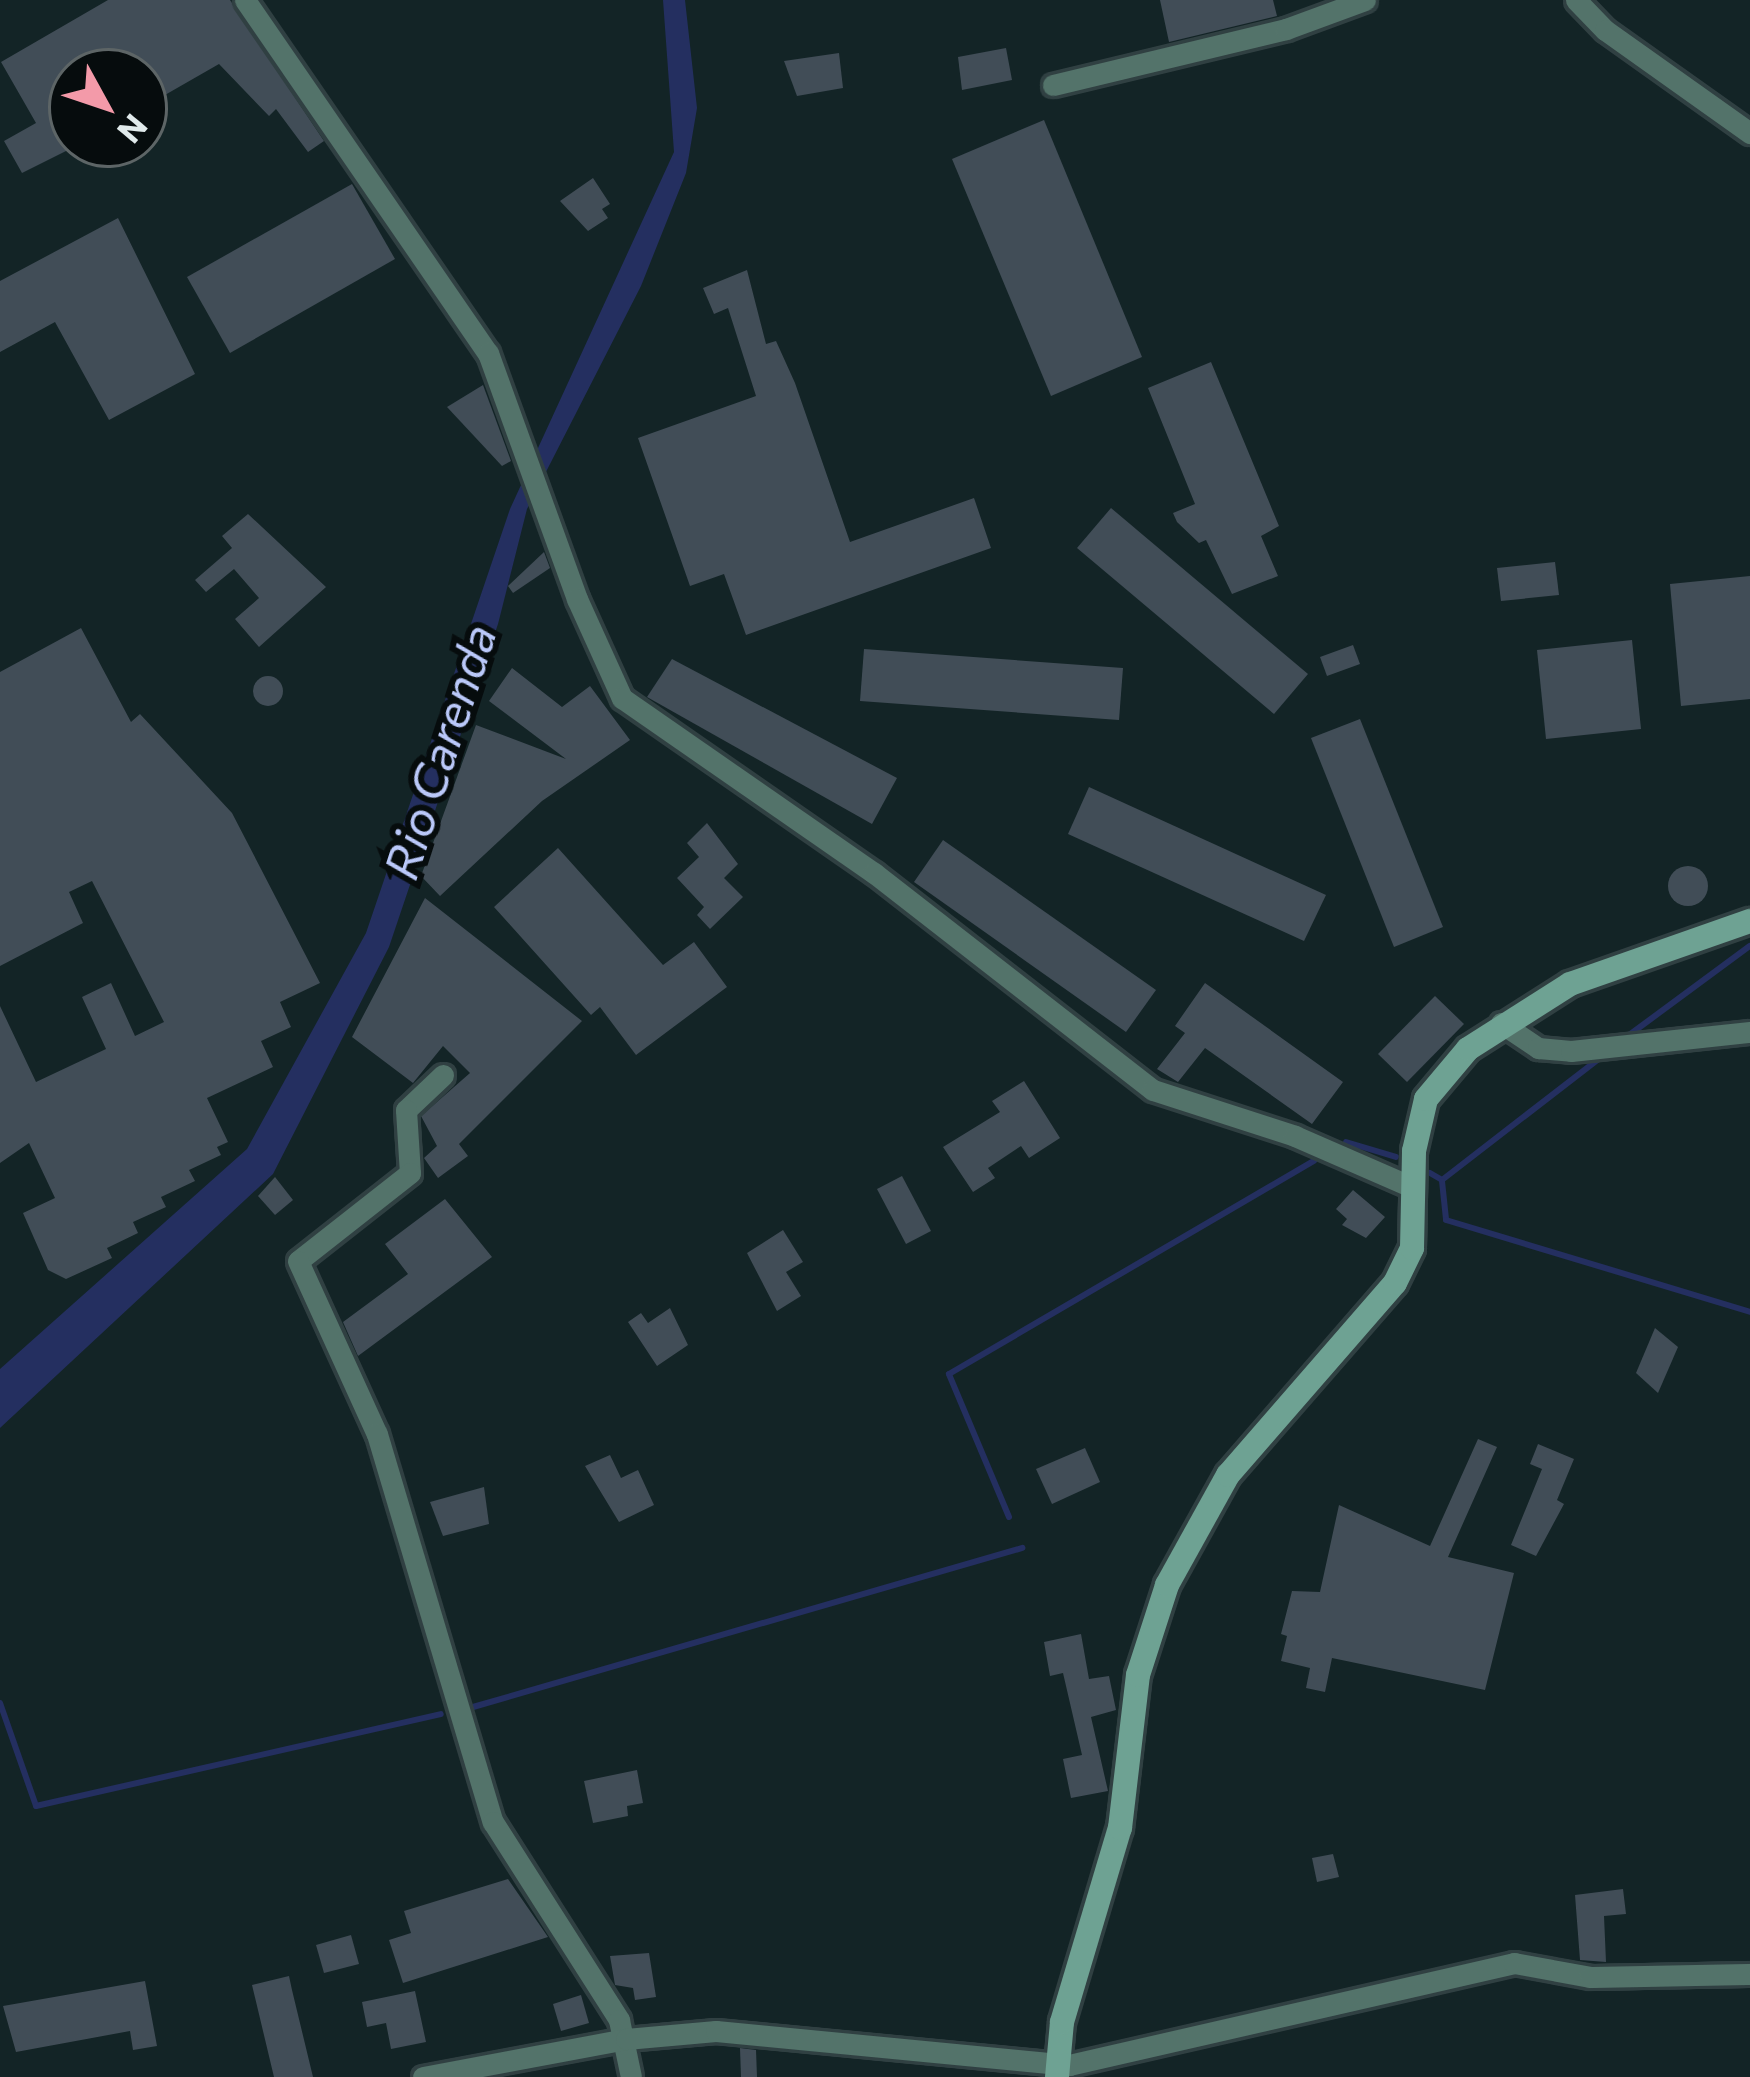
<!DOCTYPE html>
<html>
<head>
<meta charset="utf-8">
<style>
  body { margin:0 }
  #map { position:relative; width:1750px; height:2077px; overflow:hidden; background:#132426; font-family:Commissioner,sans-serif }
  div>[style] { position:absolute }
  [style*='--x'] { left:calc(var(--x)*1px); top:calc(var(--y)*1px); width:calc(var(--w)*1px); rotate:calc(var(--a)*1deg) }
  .water>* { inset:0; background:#242f60 }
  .stream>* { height:6px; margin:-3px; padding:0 3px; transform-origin:3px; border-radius:3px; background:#242f60 }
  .building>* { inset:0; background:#414d57 }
  .round { border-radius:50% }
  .roads { filter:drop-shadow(3px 0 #304042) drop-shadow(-3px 0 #304042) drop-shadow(0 3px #304042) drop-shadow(0 -3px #304042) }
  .street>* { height:21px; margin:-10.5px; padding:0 10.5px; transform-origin:10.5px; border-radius:10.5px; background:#53736a }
  .secondary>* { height:24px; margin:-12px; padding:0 12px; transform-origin:12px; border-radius:12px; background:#6ea293 }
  span { translate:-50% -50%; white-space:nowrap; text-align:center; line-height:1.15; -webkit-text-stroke:12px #060c0d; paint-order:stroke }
  .water-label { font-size:48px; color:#bac8f9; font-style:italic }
  .north { position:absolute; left:48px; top:48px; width:120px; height:120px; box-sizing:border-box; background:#060c0d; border:3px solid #5d6566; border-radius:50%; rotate:130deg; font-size:33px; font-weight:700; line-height:48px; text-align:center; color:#e0eaeb }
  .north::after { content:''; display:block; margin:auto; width:42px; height:54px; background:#f39aa9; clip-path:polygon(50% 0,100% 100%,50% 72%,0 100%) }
</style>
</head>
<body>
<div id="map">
  <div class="water">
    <div style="clip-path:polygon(663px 0,685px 0,697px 108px,686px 173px,641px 286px,527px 509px,498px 624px,389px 947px,273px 1174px,0 1428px,0 1369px,247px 1149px,366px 933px,510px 509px,674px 152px)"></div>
  </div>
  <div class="stream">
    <div style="--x:1625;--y:1038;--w:155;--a:-36.4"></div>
    <div style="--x:1346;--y:1142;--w:52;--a:16.7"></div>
    <div style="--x:1430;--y:1173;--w:14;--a:30"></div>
    <div style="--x:1442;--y:1180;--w:206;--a:-37.7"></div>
    <div style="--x:1442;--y:1181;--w:39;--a:84"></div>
    <div style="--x:1446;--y:1220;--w:318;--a:16.8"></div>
    <div style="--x:1009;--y:1517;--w:155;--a:-112.8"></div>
    <div style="--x:949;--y:1374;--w:423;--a:-30.3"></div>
    <div style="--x:0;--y:1703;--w:109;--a:70.7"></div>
    <div style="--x:36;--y:1806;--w:415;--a:-12.8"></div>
    <div style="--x:473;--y:1707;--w:572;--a:-16.15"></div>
  </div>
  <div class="building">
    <div style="clip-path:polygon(108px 0,230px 0,324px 141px,308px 152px,276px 109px,269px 116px,219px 64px,144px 107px,144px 72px,72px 72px,72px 148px,22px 173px,4px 141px,36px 123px,1px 62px)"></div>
    <div style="clip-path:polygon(1160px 0,1273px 0,1277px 16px,1169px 42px)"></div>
    <div style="clip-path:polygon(1006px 48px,1012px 80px,962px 90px,958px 57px)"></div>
    <div style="clip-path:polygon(839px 53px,843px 88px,797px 96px,784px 61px)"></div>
    <div style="clip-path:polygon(1044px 120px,1142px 357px,1051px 396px,952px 159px)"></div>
    <div style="clip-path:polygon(593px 178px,610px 204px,602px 209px,608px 218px,588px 231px,560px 201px)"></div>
    <div style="clip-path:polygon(352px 184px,395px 259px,230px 353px,187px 277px)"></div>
    <div style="clip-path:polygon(118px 218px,195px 374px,109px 420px,55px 322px,0 352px,0 281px)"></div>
    <div style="clip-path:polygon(747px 270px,766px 344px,776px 341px,795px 383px,850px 542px,974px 498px,991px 548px,746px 635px,724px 574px,690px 586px,638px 438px,756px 396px,728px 308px,714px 314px,703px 288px)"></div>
    <div style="clip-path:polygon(1211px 362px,1279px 526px,1261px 536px,1278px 576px,1232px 594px,1206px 540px,1199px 543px,1177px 522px,1173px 513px,1195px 504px,1148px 388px)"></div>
    <div style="clip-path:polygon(483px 385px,511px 461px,502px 466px,447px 407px)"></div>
    <div style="clip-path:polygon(1111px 508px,1308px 674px,1274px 714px,1077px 548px)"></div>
    <div style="clip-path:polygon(248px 514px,326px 587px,259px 647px,235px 619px,259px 598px,234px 569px,206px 592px,195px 580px,232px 548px,222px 536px)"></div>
    <div style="clip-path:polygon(544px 552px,550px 568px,513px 593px,508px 586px)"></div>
    <div style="clip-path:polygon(1555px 562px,1559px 595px,1501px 601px,1497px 568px)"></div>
    <div style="clip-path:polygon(1750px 576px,1750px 699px,1681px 706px,1670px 584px)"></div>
    <div style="clip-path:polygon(81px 628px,131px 722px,140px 714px,232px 813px,320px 983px,280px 1002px,291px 1027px,261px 1041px,273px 1067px,207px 1098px,228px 1142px,217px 1147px,221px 1155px,189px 1170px,195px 1181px,161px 1197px,166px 1207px,133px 1222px,138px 1233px,107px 1248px,112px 1258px,66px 1279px,48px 1270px,23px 1213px,55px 1198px,29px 1143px,0 1163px,0 1006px,36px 1082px,106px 1049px,82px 997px,111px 983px,135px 1036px,164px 1022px,92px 881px,69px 892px,83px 923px,0 966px,0 672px)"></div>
    <div style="clip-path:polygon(1632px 640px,1641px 729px,1546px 739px,1537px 650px)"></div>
    <div style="clip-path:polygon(1353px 645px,1360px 664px,1327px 676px,1320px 657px)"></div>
    <div style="clip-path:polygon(864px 649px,1123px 668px,1119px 720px,860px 701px)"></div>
    <div style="clip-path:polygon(672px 659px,897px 778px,872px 824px,647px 697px)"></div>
    <div style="clip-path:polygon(512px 668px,562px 707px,590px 686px,630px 740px,542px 801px,440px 896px,421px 876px,476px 725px,566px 759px,489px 701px)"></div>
    <div class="round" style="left:253px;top:676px;width:30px;height:30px"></div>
    <div style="clip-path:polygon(1360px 719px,1443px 927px,1394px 947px,1311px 738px)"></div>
    <div style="clip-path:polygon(1089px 787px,1326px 895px,1304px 941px,1068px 834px)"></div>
    <div style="clip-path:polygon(707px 823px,738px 864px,724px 878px,743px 897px,710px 929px,697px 915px,704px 907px,677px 878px,699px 857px,687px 843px)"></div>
    <div style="clip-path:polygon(943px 840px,1156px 990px,1126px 1032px,914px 882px)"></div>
    <div style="clip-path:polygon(558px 848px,663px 965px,694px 942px,727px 987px,636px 1055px,600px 1007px,591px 1015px,494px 907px)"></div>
    <div class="round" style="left:1668px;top:866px;width:40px;height:40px"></div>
    <div style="clip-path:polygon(425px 898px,582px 1021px,459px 1144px,468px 1156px,438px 1178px,424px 1158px,437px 1146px,421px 1116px,470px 1073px,443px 1046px,413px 1083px,352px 1037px)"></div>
    <div style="clip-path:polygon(1205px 983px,1343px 1082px,1312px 1124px,1205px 1048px,1178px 1082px,1157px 1069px,1185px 1033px,1175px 1026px)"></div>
    <div style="clip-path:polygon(1435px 996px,1464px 1024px,1407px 1082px,1378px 1054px)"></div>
    <div style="clip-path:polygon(1024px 1081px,1060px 1138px,1029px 1158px,1021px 1146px,988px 1168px,995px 1178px,973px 1192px,943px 1147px,1000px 1112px,992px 1101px)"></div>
    <div style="clip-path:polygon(902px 1176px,931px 1231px,906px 1244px,877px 1189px)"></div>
    <div style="clip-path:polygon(275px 1177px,293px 1200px,275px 1215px,258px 1196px)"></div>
    <div style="clip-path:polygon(1353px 1190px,1385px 1217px,1366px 1238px,1342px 1225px,1347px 1219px,1336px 1209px)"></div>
    <div style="clip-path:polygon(445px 1199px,492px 1257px,358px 1356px,343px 1322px,408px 1274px,385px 1244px)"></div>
    <div style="clip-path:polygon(783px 1230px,803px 1262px,786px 1272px,801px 1296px,777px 1311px,747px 1253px)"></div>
    <div style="clip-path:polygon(670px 1308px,688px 1345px,657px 1366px,628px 1322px,641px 1313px,648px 1323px)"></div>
    <div style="clip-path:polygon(1655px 1328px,1678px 1347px,1658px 1393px,1636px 1373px)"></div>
    <div style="clip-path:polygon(1478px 1439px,1497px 1447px,1448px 1557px,1514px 1573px,1485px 1690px,1332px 1658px,1325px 1692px,1306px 1688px,1310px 1668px,1281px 1661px,1287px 1636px,1281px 1634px,1292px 1591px,1320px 1592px,1339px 1505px,1430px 1546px)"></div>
    <div style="clip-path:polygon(1538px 1444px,1574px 1459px,1557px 1500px,1564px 1504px,1536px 1556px,1511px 1545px,1542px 1469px,1530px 1464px)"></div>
    <div style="clip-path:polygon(1085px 1448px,1100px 1482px,1052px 1504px,1036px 1469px)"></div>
    <div style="clip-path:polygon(610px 1455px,621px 1478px,638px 1470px,654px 1505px,619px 1522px,585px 1466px)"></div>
    <div style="clip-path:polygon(484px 1487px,489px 1524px,443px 1536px,430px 1502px)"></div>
    <div style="clip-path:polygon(1081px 1634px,1089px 1679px,1109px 1676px,1116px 1710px,1091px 1717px,1108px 1791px,1071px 1798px,1063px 1759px,1082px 1755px,1063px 1673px,1050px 1676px,1044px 1642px)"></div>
    <div style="clip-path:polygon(637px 1770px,643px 1803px,627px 1806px,628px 1816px,593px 1823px,584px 1781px)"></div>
    <div style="clip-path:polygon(1333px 1854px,1339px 1877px,1317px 1882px,1312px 1858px)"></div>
    <div style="clip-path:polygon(508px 1879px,548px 1937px,403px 1983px,389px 1940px,411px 1933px,404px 1911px)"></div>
    <div style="clip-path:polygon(1623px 1889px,1626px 1914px,1604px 1916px,1606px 1962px,1580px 1960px,1575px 1895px)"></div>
    <div style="clip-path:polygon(351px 1935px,359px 1964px,324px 1973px,316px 1945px)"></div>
    <div style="clip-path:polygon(649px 1953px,656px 1997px,635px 2000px,633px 1988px,615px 1985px,610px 1956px)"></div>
    <div style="clip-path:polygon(289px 1976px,292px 1990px,313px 2077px,274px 2077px,252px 1985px)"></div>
    <div style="clip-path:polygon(145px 1981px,157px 2046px,133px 2050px,130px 2031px,16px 2052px,3px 2006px)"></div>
    <div style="clip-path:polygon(415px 1991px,426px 2042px,391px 2049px,386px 2023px,367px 2027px,362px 2002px)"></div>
    <div style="clip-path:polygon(581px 1995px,589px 2023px,561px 2031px,553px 2004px)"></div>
    <div style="clip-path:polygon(740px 2048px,756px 2050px,757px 2077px,741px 2077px)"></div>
  </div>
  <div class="roads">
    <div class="street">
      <div style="--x:245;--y:0;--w:429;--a:55.5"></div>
      <div style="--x:488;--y:353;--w:262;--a:70.1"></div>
      <div style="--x:577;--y:599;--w:109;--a:65.6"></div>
      <div style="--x:622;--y:698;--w:307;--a:34.8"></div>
      <div style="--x:874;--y:873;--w:353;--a:37.9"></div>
      <div style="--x:1153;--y:1090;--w:149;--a:17.9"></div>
      <div style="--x:1295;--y:1136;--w:128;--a:23.6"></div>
      <div style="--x:1576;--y:0;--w:42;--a:46"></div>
      <div style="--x:1605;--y:30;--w:178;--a:35.4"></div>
      <div style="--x:1053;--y:85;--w:240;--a:-13.5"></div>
      <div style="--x:1286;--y:29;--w:84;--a:-20.2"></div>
      <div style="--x:1501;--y:1023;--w:45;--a:34"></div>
      <div style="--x:1538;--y:1048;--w:33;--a:5"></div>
      <div style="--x:1571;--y:1051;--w:180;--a:-6.1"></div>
      <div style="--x:443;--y:1075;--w:51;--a:136.6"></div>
      <div style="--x:406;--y:1110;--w:63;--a:86.4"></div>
      <div style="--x:410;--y:1173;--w:142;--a:141.8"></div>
      <div style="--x:298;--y:1261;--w:190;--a:65.5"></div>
      <div style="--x:377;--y:1434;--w:405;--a:73.4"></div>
      <div style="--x:493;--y:1822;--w:235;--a:57.5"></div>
      <div style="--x:619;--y:2020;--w:58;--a:78.1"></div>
      <div style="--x:423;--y:2077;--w:207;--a:-10.6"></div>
      <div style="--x:626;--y:2039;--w:90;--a:-5.1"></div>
      <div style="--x:716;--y:2031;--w:355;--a:5.5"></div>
      <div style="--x:1069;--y:2065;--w:457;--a:-12.9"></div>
      <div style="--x:1514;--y:1963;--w:77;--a:10.4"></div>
      <div style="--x:1590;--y:1977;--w:160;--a:-1.1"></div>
    </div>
    <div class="secondary">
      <div style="--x:1057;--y:2077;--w:55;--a:-84.8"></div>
      <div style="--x:1062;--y:2022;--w:202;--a:-73.4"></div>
      <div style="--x:1120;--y:1828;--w:154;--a:-83.3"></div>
      <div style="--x:1138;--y:1675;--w:95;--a:-72.1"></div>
      <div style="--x:1167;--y:1585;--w:126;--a:-61"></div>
      <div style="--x:1228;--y:1475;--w:254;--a:-49"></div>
      <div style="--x:1395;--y:1283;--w:39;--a:-64"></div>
      <div style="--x:1412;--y:1248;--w:97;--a:-88.8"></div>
      <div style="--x:1414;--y:1151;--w:53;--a:-77"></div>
      <div style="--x:1426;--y:1099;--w:65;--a:-50"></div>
      <div style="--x:1468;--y:1049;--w:121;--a:-32.5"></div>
      <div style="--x:1570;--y:984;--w:191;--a:-19.3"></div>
    </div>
  </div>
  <div class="water-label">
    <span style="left:438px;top:751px;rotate:-72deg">Rio Carenda</span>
  </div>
  <div class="north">N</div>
</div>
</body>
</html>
